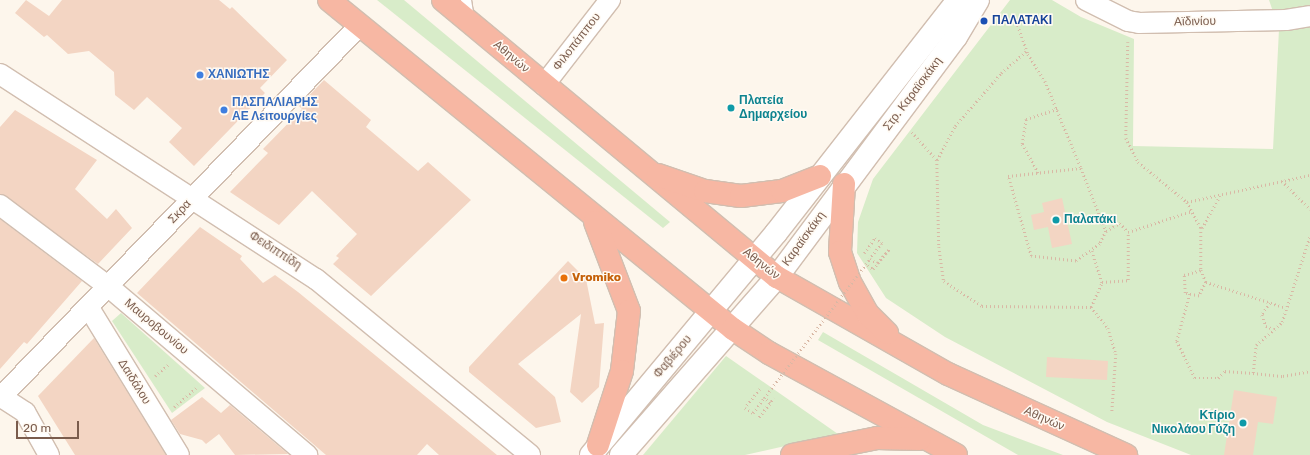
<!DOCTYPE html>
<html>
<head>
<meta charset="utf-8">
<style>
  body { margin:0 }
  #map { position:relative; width:1310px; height:455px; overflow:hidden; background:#fdf6ec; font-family:Rubik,sans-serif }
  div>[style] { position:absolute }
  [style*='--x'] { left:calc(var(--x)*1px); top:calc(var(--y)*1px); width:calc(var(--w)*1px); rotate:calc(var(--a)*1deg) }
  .green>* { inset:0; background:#d8ecc9 }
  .building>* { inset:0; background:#f3d5c3 }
  .path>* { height:2.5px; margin-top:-1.25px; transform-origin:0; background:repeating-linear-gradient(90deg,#d9b8a5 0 1px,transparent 0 4px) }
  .roads { filter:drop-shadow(1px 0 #d1beb0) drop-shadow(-1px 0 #d1beb0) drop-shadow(0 1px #d1beb0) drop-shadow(0 -1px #d1beb0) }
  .lane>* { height:10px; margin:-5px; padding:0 5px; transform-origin:5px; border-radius:5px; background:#fff }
  .street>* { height:20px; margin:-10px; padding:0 10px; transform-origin:10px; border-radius:10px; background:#fff }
  .secondary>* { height:22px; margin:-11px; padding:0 11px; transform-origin:11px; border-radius:11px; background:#fff }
  .highway>* { height:22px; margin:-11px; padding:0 11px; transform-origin:11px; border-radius:11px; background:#f7b7a3 }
  .path-bridge>* { height:2.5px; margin-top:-1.25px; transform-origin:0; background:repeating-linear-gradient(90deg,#d9b8a5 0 1px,transparent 0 4px) }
  .dots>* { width:11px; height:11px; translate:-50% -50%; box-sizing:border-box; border:2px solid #fffaf3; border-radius:50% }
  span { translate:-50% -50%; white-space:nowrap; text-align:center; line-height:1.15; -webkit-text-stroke:3px #fffaf3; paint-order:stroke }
  .transit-label { font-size:12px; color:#164399; font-weight:700 }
  .left { translate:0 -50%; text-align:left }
  .street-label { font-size:12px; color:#7a5c4d }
  .shop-label { font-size:12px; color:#366cbe; font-weight:700 }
  .culture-label { font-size:12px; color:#0d838f; font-weight:700 }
  .right { translate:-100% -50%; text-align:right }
  .food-label { font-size:12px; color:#c56008; font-weight:700 }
  .scale { position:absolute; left:16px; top:421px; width:63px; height:18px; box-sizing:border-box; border:2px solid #7a5c4d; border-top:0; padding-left:5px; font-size:12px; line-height:14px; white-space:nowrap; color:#7a5c4d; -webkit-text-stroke:3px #fffaf3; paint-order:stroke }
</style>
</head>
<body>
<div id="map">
  <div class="green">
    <div style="clip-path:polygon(377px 0,404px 0,670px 222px,663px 228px)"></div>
    <div style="clip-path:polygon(1010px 0,1052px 0,1081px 17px,1134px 39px,1133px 146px,1273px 149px,1279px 29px,1269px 0,1310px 0,1310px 455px,1191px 455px,1107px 422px,945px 337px,886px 298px,857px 253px,858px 222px,873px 179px)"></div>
    <div style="clip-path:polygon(121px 313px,205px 388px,172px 413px,112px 321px)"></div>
    <div style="clip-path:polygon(823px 332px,983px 425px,1063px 455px,1018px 455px,818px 340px)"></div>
    <div style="clip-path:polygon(726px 356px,838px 434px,745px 455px,643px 455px)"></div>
  </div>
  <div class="building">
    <div style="clip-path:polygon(26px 0,49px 16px,62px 0,219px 0,230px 9px,232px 7px,287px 60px,260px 88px,265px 93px,194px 166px,169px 142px,182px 128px,147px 97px,134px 110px,115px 95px,114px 72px,89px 51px,68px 54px,47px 35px,44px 37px,15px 13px)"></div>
    <div style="clip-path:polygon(324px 80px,371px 120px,366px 127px,418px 171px,428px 162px,471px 200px,371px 296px,333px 264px,339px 258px,336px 256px,357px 234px,312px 191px,279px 225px,230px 192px,268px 153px,263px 149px,302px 109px,299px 106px)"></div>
    <div style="clip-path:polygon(15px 110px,97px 160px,75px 189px,107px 219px,116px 209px,132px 228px,98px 264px,0 194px,0 127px)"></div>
    <div style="clip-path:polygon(1062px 198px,1072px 244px,1052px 248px,1048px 227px,1034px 230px,1031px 215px,1044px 212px,1042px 203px)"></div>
    <div style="clip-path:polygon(0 219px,82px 281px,27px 344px,24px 342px,0 369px)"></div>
    <div style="clip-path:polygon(200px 227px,242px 256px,240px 259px,263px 283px,275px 275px,298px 292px,497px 455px,439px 455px,427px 444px,417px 455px,326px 455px,137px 293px)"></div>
    <div style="clip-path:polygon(568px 261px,586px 279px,595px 324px,604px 323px,599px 387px,582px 403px,570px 392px,581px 314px,518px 364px,555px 397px,561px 422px,536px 428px,469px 372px,469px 367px)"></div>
    <div style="clip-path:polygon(94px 338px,166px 455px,75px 455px,38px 396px)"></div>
    <div style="clip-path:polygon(1047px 357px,1108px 361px,1107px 380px,1046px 377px)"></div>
    <div style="clip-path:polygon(1234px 390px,1277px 397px,1273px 424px,1258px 422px,1253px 455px,1224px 455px)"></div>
    <div style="clip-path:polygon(202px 397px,221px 413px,230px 405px,288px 454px,235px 455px,219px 434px,206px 444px,202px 440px,180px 434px,171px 420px)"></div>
  </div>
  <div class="path">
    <div style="--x:1014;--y:14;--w:42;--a:70.7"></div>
    <div style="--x:1028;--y:54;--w:32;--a:58"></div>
    <div style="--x:1045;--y:81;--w:94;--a:67.5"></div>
    <div style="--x:1128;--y:42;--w:96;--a:91.2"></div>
    <div style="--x:1126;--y:138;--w:27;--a:63"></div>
    <div style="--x:1138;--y:162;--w:63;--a:39.2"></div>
    <div style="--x:1187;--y:202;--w:126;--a:-12.4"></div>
    <div style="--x:912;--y:132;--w:38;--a:48"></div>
    <div style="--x:937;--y:160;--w:87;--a:88.7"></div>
    <div style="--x:939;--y:247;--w:34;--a:82"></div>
    <div style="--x:944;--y:281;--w:45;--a:33.3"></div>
    <div style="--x:982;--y:306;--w:109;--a:0.5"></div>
    <div style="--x:1091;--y:307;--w:27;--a:-66"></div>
    <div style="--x:937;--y:160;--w:38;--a:-62"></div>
    <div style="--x:955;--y:126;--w:70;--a:-49"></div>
    <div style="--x:1001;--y:73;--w:33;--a:-41"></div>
    <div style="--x:1038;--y:173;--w:33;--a:-119"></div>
    <div style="--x:1022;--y:144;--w:25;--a:-81"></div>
    <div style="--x:1026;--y:119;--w:33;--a:-18"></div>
    <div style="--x:1282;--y:181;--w:40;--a:45"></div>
    <div style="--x:1187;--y:202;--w:30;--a:62"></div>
    <div style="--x:1201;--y:228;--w:42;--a:90"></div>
    <div style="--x:1201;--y:270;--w:13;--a:67"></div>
    <div style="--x:1206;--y:282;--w:16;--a:117"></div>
    <div style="--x:1199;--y:296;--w:14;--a:-168"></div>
    <div style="--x:1185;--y:293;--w:18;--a:-93"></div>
    <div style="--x:1184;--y:275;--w:18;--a:-16"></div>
    <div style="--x:1202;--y:228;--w:37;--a:-61"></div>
    <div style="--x:1106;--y:231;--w:14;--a:115"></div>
    <div style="--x:1100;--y:244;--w:29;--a:145"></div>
    <div style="--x:1076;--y:261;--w:45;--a:-173.7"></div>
    <div style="--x:1031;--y:256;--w:83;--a:-106"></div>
    <div style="--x:1008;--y:176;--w:73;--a:-6.3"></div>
    <div style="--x:1081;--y:168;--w:68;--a:68.4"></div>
    <div style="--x:1106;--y:231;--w:16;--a:-30"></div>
    <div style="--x:1120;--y:223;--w:12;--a:48"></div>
    <div style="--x:1128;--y:232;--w:67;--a:-18.2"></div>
    <div style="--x:1092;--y:251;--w:33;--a:72"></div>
    <div style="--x:1102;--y:282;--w:26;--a:-4"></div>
    <div style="--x:1128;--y:280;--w:48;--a:-90"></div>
    <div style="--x:864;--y:253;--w:19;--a:-54"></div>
    <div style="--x:875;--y:238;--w:9;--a:36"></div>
    <div style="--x:882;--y:243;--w:20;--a:127"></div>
    <div style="--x:868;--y:265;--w:6;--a:39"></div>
    <div style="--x:873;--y:269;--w:26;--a:-51"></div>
    <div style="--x:1206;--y:282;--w:82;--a:17.8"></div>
    <div style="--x:1190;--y:294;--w:49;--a:105.5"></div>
    <div style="--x:1177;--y:341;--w:41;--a:64.1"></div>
    <div style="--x:1195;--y:378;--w:23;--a:0"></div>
    <div style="--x:1218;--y:378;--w:10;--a:-45"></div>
    <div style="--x:1225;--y:371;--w:28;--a:4"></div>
    <div style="--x:1253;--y:373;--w:28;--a:-84"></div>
    <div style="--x:1256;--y:345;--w:35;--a:-41"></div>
    <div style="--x:1282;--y:322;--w:90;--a:-72"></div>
    <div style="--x:1270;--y:303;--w:14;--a:124"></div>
    <div style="--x:1262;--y:315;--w:12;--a:70"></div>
    <div style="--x:1266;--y:326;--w:8;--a:23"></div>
    <div style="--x:1091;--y:307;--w:27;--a:51"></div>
    <div style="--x:1108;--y:328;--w:27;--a:73"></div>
    <div style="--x:1116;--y:354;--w:59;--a:93.9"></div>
    <div style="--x:1253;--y:373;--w:30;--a:6"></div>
    <div style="--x:1283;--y:376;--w:27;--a:-10"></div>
    <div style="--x:155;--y:376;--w:18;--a:-41"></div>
    <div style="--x:760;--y:389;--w:24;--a:128"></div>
    <div style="--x:745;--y:408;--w:9;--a:32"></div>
    <div style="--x:753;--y:413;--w:19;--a:-54"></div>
    <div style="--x:174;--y:407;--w:29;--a:-41"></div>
    <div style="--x:759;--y:417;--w:24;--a:-52"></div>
  </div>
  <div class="roads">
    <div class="lane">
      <div style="--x:466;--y:0;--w:18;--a:81"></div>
    </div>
    <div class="street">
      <div style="--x:1086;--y:0;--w:47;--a:26.6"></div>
      <div style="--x:1128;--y:21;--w:11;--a:10"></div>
      <div style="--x:1139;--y:23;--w:147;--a:-1.2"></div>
      <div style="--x:1286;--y:20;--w:24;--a:-9"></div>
      <div style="--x:0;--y:74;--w:377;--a:33"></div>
      <div style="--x:316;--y:279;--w:277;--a:39.4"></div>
      <div style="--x:544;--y:85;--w:108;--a:-52.2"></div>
      <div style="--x:0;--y:205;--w:136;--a:37"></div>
      <div style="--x:109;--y:287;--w:260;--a:40.3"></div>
      <div style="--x:89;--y:308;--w:172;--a:58.5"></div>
      <div style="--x:0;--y:396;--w:30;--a:33"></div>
      <div style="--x:25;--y:412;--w:49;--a:60.8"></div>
      <div style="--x:0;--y:398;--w:517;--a:-46.02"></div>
    </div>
    <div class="secondary">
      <div style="--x:591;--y:455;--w:289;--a:-50.2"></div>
      <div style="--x:776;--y:233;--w:296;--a:-52"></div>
      <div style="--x:621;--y:455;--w:237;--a:-48.8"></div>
      <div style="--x:777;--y:277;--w:299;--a:-53.3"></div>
      <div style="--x:956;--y:37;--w:43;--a:-59.3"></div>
    </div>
    <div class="highway">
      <div style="--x:329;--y:0;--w:521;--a:39.16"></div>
      <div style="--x:733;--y:329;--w:43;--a:33.7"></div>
      <div style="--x:769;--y:353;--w:213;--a:28.6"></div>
      <div style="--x:443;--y:0;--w:434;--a:39.7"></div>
      <div style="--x:777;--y:277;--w:197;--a:29.6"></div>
      <div style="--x:948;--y:374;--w:196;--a:24.5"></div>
      <div style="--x:658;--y:175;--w:50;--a:18.8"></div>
      <div style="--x:705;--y:191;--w:36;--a:8"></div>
      <div style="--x:741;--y:196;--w:41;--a:-7"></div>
      <div style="--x:782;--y:191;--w:41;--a:-21.5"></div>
      <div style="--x:844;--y:184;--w:68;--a:93.4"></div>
      <div style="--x:840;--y:252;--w:32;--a:72"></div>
      <div style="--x:850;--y:282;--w:37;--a:61"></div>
      <div style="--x:868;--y:314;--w:27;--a:45"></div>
      <div style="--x:595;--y:222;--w:95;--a:69.1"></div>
      <div style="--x:629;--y:311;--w:60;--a:96.7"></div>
      <div style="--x:622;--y:371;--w:78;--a:108"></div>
      <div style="--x:792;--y:455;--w:87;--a:-11.3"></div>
      <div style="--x:877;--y:438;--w:43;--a:1.3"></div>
    </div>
  </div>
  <div class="path-bridge">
    <div style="--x:759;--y:417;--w:18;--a:-52"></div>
    <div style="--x:770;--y:403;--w:8;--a:-140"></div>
    <div style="--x:764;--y:398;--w:175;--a:-52.7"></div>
    <div style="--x:870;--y:259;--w:8;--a:30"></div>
    <div style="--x:877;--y:263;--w:18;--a:-49"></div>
  </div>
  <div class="dots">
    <div style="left:984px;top:21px;background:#1a4fb4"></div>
    <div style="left:200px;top:75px;background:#3f7fe0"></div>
    <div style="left:731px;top:108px;background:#0f9aa8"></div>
    <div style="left:224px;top:110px;background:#3f7fe0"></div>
    <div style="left:1056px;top:220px;background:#0f9aa8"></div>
    <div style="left:564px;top:278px;background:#e8710a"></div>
    <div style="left:1243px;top:423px;background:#0f9aa8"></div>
  </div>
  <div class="transit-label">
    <span class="left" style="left:992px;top:21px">ΠΑΛΑΤΑΚΙ</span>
  </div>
  <div class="street-label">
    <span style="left:1195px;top:22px;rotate:-1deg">Αϊδινίου</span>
    <span style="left:577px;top:42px;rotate:-52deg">Φιλοπάππου</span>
    <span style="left:511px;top:57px;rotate:40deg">Αθηνών</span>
    <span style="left:913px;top:94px;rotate:-53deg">Στρ. Καραϊσκάκη</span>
    <span style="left:180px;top:212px;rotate:-47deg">Σκρα</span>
    <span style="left:804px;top:239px;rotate:-54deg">Καραϊσκάκη</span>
    <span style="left:275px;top:251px;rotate:33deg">Φειδιππίδη</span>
    <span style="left:761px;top:264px;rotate:38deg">Αθηνών</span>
    <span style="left:156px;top:327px;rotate:40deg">Μαυροβουνίου</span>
    <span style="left:673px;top:357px;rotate:-50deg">Φαβιέρου</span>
    <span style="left:134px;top:382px;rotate:58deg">Δαιδάλου</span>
    <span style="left:1044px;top:419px;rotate:24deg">Αθηνών</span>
  </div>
  <div class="shop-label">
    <span class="left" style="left:208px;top:75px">ΧΑΝΙΩΤΗΣ</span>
    <span class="left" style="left:232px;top:110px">ΠΑΣΠΑΛΙΑΡΗΣ<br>ΑΕ Λειτουργίες</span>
  </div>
  <div class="culture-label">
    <span class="left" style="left:739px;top:108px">Πλατεία<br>Δημαρχείου</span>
    <span class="left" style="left:1064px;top:220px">Παλατάκι</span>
    <span class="right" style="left:1235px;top:423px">Κτίριο<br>Νικολάου Γύζη</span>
  </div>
  <div class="food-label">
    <span class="left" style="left:572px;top:278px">Vromiko</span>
  </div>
  <div class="scale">20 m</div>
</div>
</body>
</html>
